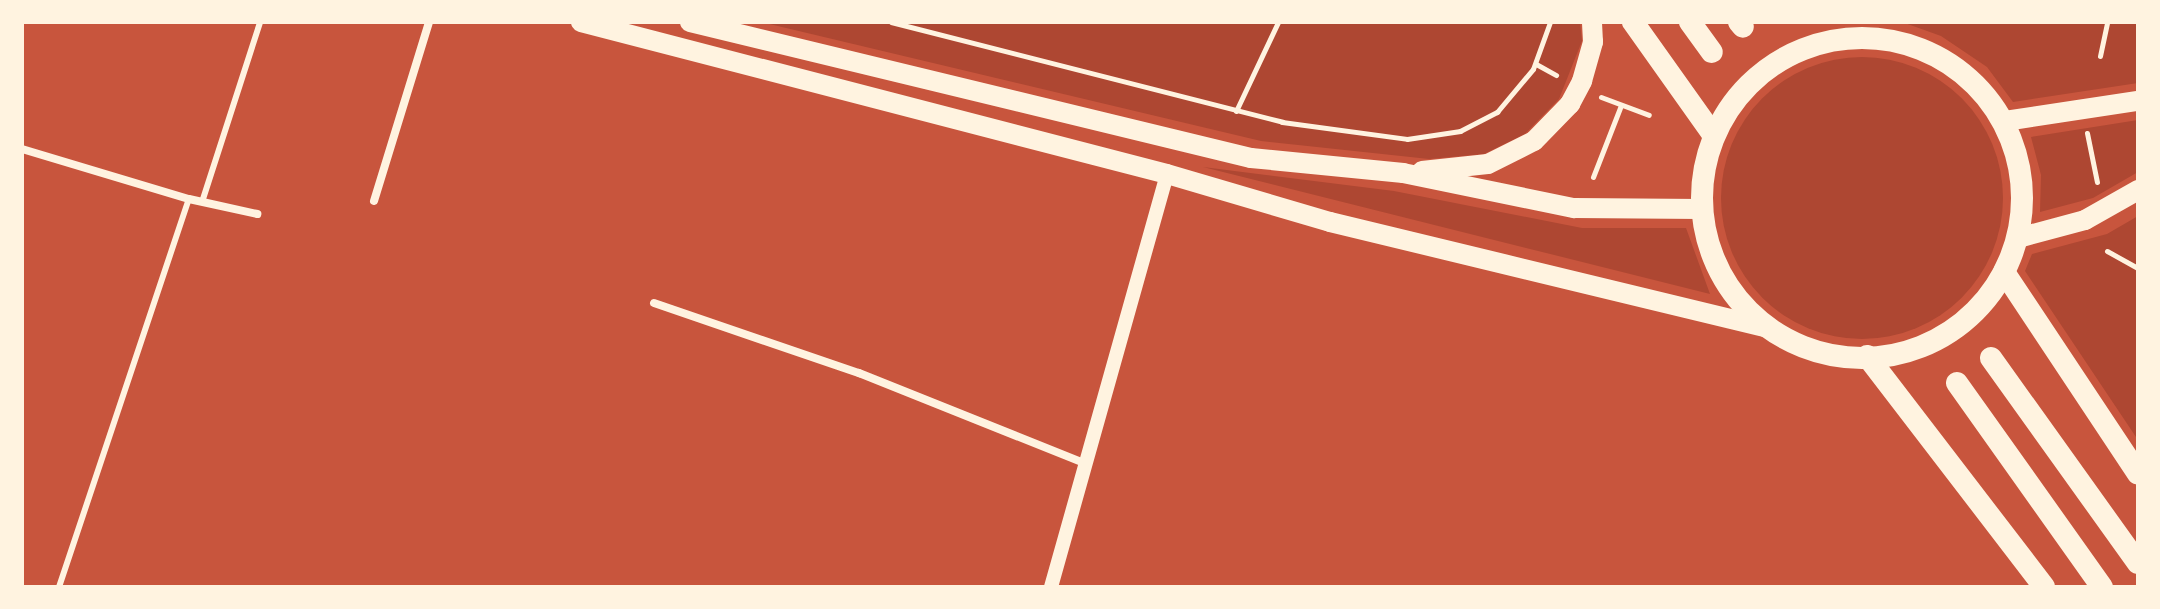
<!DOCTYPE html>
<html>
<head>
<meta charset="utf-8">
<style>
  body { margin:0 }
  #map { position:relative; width:2160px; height:609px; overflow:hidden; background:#c8553d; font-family:"Noto Sans",sans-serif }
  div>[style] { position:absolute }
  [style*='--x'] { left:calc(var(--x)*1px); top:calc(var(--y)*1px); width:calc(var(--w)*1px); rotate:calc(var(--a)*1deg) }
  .green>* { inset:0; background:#ae4732 }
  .round { border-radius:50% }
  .path>* { height:5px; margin:-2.5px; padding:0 2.5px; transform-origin:2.5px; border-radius:2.5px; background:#fff3e0 }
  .service>* { height:6px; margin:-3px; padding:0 3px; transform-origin:3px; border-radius:3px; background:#fff3e0 }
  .minor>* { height:8px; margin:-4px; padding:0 4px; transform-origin:4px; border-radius:4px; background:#fff3e0 }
  .tertiary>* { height:14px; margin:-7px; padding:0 7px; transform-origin:7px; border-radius:7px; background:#fff3e0 }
  .primary>* { height:20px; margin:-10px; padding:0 10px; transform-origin:10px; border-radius:10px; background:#fff3e0 }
  .trunk>* { height:22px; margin:-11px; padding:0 11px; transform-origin:11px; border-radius:11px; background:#fff3e0 }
  .trunk>.ring { margin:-11px; padding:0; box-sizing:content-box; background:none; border:22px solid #fff3e0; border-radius:50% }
  span { translate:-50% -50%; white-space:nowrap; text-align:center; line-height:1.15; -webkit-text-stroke:6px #fff3e0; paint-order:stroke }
  .frame { position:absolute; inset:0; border:24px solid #fff3e0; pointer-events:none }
</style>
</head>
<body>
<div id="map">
  <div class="green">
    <div style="clip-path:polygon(761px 22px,1580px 22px,1582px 41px,1559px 99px,1525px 134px,1484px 154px,1429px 159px,1261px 141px)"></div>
    <div style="clip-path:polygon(1902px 22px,2138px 22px,2138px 83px,2013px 102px,1987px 67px,1941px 36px)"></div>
    <div class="round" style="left:1721px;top:57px;width:282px;height:282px"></div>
    <div style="clip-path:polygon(2138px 120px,2138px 172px,2093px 198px,2040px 212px,2041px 175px,2031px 137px)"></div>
    <div style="clip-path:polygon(1203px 167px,1394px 191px,1582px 228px,1686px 228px,1710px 294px)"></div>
    <div style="clip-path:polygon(2138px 216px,2138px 440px,2025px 271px,2032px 254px,2107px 234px)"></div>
  </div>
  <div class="path">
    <div style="--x:891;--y:22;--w:404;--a:14.3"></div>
    <div style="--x:1282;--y:122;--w:126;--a:7.7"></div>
    <div style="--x:1407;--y:139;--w:54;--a:-8.6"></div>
    <div style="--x:1460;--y:131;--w:42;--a:-27.2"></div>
    <div style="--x:1497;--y:112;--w:56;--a:-50.1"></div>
    <div style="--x:1533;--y:69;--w:50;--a:-70.1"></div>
    <div style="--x:2100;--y:56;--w:35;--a:-78"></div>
    <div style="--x:1536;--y:64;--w:23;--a:29"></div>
    <div style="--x:1601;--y:97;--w:51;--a:20.6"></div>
    <div style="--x:1236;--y:111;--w:98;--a:-64.7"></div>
    <div style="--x:2087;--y:133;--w:50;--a:78.5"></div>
    <div style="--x:1593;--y:177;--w:77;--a:-68.7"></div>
    <div style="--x:2107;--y:251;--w:35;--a:29"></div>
  </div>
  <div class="service">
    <div style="--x:203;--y:199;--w:186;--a:-72.1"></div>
    <div style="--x:59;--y:587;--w:409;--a:-71.5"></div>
  </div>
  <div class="minor">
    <div style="--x:22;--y:149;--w:174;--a:16.7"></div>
    <div style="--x:189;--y:199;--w:70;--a:12.4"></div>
    <div style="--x:374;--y:201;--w:187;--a:-72.9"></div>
    <div style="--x:654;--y:303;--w:217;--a:18.9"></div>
    <div style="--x:859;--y:373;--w:240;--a:21.8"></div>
  </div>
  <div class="tertiary">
    <div style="--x:1051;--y:587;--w:429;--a:-74.3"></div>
  </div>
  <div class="primary">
    <div style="--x:581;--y:22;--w:605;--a:14.54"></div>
    <div style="--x:1167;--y:174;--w:170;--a:16.4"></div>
    <div style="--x:1330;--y:222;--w:447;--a:13.6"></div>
    <div style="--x:690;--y:22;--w:577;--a:13.63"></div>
    <div style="--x:1251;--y:158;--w:153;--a:5.6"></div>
    <div style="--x:1403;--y:173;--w:175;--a:11.6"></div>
    <div style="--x:1574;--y:208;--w:127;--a:0.5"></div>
    <div style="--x:2005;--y:121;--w:134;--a:-8.6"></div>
    <div style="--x:1422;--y:171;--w:66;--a:-6.1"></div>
    <div style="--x:1488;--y:164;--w:51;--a:-26.6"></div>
    <div style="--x:1534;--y:141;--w:52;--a:-45.8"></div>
    <div style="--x:1570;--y:104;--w:26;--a:-62"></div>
    <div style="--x:1582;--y:81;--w:41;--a:-74.2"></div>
    <div style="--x:1593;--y:42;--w:20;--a:-93"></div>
    <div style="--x:2018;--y:238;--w:69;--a:-15"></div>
    <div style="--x:2085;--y:220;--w:61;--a:-29.5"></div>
  </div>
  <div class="trunk">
    <div style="--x:1633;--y:22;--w:136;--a:54.6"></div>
    <div style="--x:1690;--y:22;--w:37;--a:54"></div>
    <div style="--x:1739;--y:22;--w:6;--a:51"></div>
    <div class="ring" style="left:1702px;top:38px;width:298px;height:298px"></div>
    <div style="--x:2004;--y:272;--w:242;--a:56.4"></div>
    <div style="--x:1867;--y:356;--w:291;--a:52.5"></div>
    <div style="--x:1991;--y:358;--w:252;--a:54.4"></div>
    <div style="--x:1957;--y:383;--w:250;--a:54.6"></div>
  </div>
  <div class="frame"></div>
</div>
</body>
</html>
